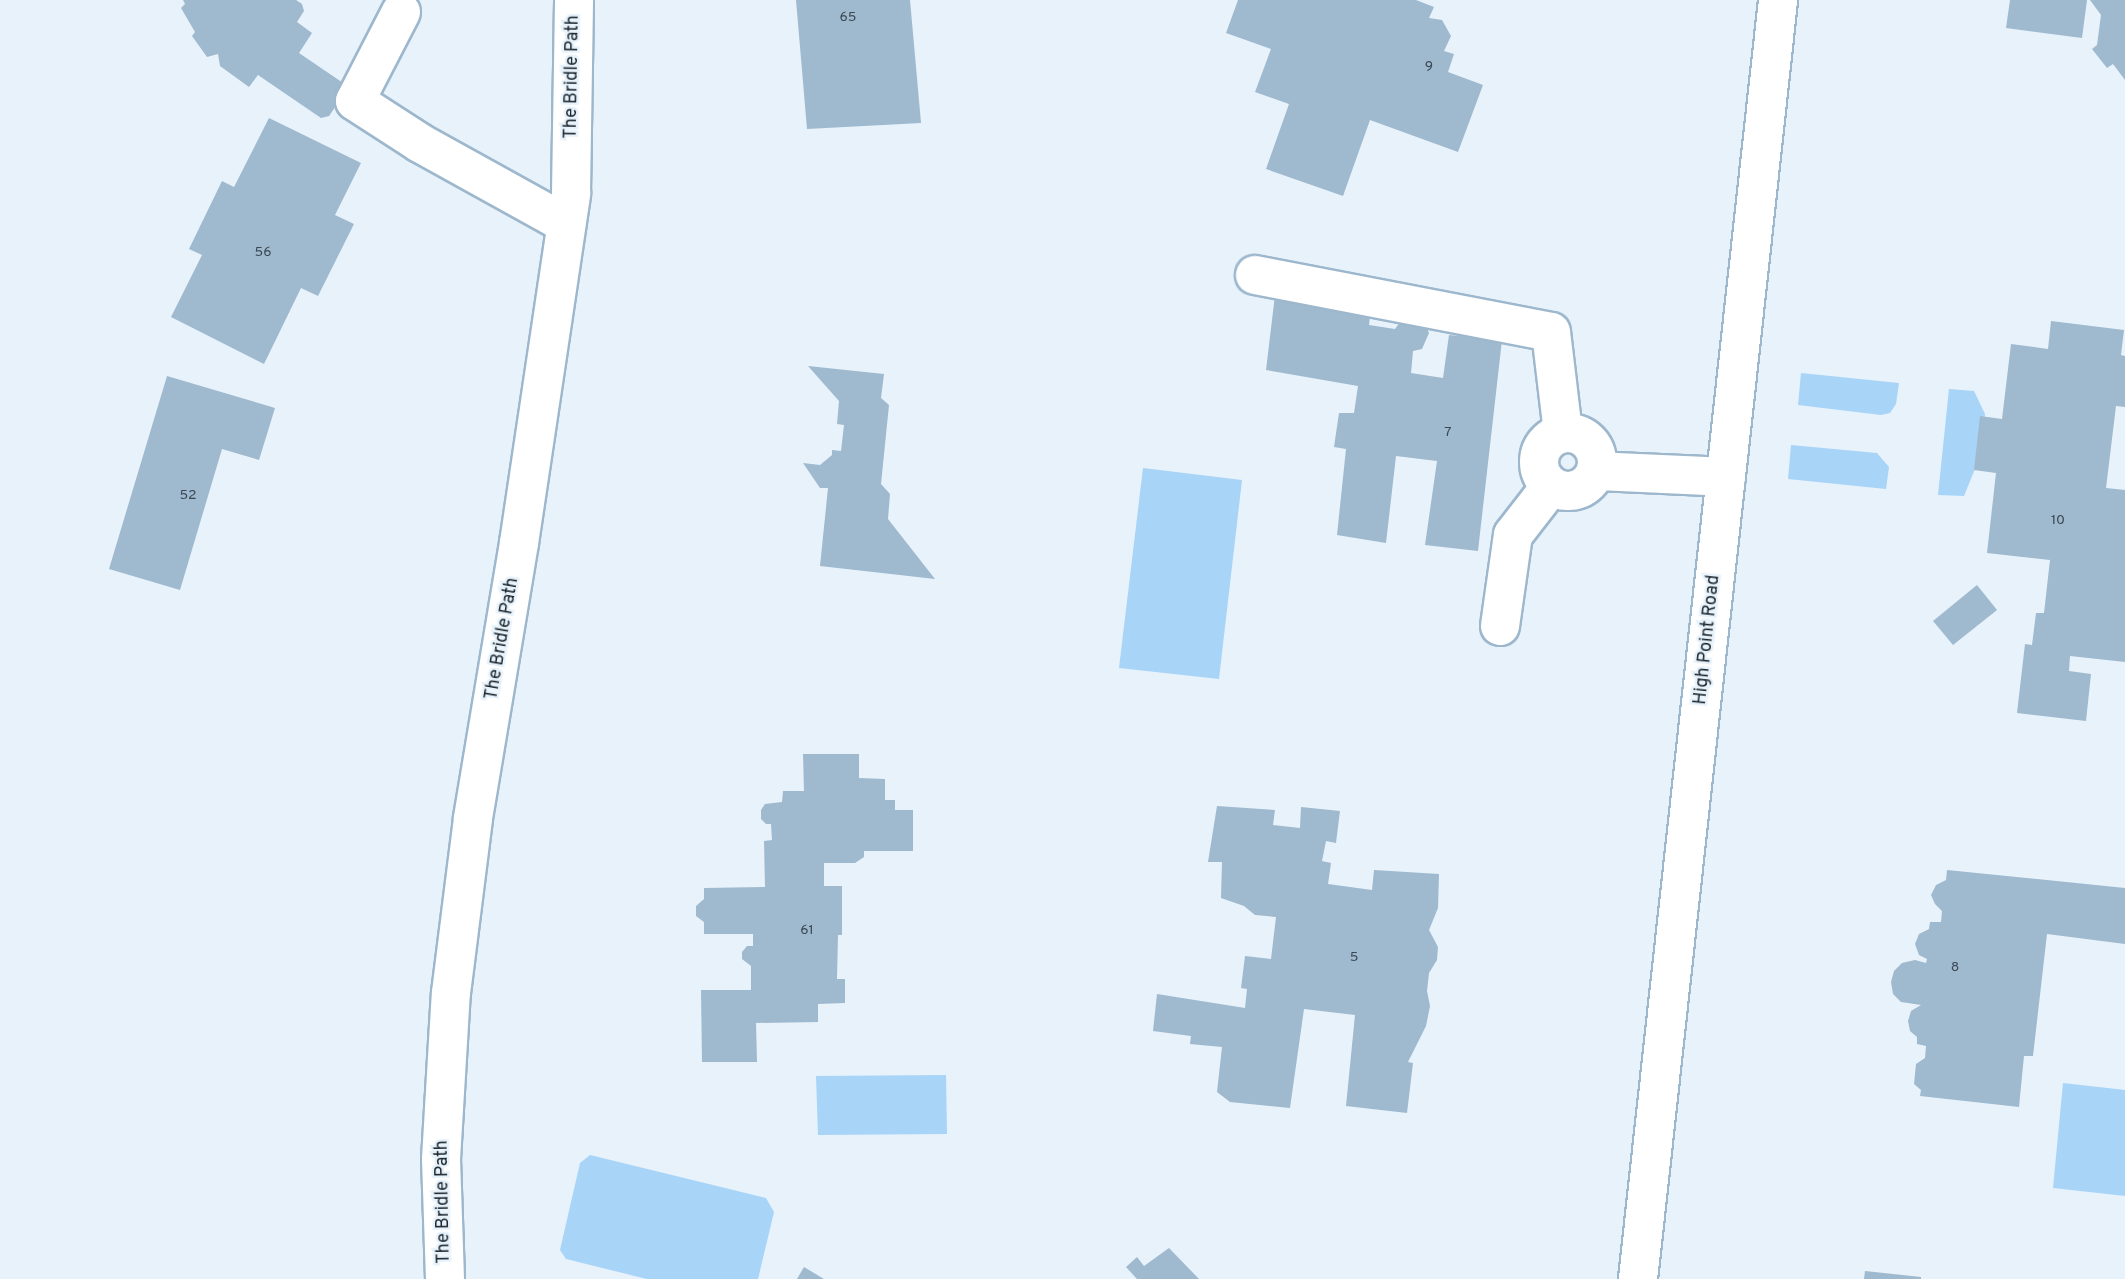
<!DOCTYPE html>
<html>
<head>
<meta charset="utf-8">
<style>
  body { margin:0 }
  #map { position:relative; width:2125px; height:1279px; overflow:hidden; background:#e7f2fb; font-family:Overpass,sans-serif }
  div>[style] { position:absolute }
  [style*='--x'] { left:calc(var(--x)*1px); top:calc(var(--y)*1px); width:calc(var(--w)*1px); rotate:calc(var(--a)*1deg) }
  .green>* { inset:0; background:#a8d4f8 }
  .building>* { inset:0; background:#9fb9cf }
  .roads { filter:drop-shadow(2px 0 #9db7cd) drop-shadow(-2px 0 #9db7cd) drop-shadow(0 2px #9db7cd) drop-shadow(0 -2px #9db7cd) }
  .minor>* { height:38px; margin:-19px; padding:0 19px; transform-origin:19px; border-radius:19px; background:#fff }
  .minor>.ring { margin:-19px; padding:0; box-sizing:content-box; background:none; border:38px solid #fff; border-radius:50% }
  span { translate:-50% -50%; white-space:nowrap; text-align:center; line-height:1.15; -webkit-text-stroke:5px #e7f2fb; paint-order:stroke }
  .number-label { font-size:14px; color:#3a4853 }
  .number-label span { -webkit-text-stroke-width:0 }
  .street-label { font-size:18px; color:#18222a }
</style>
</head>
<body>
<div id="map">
  <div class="green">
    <div style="clip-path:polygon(1801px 373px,1899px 383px,1896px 404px,1890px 413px,1881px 415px,1798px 405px)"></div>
    <div style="clip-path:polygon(1949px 389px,1974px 391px,1985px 414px,1979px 459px,1964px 496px,1938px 495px)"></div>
    <div style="clip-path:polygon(1791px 445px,1877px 453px,1889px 467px,1886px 489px,1788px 479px)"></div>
    <div style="clip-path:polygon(1143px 468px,1242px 480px,1219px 679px,1119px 668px)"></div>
    <div style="clip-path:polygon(946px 1075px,947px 1134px,818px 1135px,816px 1076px)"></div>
    <div style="clip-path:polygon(2063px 1083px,2125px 1090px,2125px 1196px,2053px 1188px)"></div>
    <div style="clip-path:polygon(590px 1155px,766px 1198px,774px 1212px,758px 1279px,647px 1279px,566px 1259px,560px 1250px,580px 1163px)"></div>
  </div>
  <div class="building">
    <div style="clip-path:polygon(183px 0,296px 0,302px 4px,304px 11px,297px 22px,312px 33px,299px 53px,349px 87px,329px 116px,321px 118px,258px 75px,249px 87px,220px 66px,218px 54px,207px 57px,192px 36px,195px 32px,181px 8px,185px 4px)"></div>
    <div style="clip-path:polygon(796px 0,910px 0,921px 123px,807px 129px)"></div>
    <div style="clip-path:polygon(1238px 0,1416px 0,1434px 7px,1429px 18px,1442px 20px,1451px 36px,1444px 51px,1454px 54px,1448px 72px,1483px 85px,1458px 152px,1370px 120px,1343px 196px,1266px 169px,1289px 104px,1255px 92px,1271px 49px,1226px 33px)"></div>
    <div style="clip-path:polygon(2010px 0,2087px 0,2082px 38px,2006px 28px)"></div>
    <div style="clip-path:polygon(2090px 0,2125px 0,2125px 80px,2113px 64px,2107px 68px,2092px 49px,2097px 45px,2101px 15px)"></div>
    <div style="clip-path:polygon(269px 118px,361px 163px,335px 215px,354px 224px,318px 296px,301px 288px,264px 364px,171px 317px,202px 255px,189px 249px,222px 181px,234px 187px)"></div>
    <div style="clip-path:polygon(1275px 295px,1371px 308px,1369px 325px,1395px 329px,1400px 322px,1426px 325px,1429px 333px,1422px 349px,1413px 351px,1411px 373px,1443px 378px,1449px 335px,1502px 340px,1478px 551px,1425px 545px,1437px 461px,1396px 456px,1386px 543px,1337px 535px,1346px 449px,1334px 447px,1339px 413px,1354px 413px,1358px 386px,1266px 370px)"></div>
    <div style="clip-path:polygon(2051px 321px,2124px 330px,2121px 355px,2125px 356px,2125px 407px,2116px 406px,2106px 488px,2125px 490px,2125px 662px,2070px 656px,2069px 671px,2091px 674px,2086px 721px,2017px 713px,2025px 644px,2032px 645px,2036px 613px,2044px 613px,2050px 560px,1987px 553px,1996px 473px,1974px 470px,1980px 416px,2002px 419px,2011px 344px,2048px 349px)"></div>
    <div style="clip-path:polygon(808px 366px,884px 374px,881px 398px,889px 405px,881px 484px,890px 494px,888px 519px,935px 579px,820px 566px,828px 488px,820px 488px,803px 463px,820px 465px,832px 455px,832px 450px,841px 451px,844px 425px,837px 424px,839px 401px)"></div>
    <div style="clip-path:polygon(167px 376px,275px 408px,259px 460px,222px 449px,180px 590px,109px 569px)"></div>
    <div style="clip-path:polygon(1977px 585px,1997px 610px,1953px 645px,1933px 621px)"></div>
    <div style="clip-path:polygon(803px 754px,859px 754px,859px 778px,885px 779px,885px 800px,895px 800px,895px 810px,913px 810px,913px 851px,864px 851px,864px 857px,855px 863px,824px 863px,824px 886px,842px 886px,842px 935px,838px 935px,837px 979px,845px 979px,845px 1003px,818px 1004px,818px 1022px,756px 1023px,757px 1062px,702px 1062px,701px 990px,751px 990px,751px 966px,742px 959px,742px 952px,747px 946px,753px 946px,753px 934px,704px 934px,704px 922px,696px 916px,696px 906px,704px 899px,704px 888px,765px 887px,764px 841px,772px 840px,771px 824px,766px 824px,761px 819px,761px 810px,765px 804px,782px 802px,783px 791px,804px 791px)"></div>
    <div style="clip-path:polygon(1217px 806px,1275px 810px,1273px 825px,1300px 828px,1301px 807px,1340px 811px,1336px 843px,1326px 841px,1322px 861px,1331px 863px,1328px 884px,1372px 890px,1374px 870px,1439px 874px,1438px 908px,1429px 930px,1438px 947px,1437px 960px,1429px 973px,1427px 991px,1430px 1006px,1426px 1026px,1408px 1062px,1413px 1063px,1407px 1113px,1346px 1106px,1355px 1015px,1304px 1009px,1290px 1108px,1230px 1102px,1217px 1092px,1222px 1047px,1190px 1044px,1191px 1036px,1153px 1031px,1157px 994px,1245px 1008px,1247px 989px,1241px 988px,1245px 956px,1271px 959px,1276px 917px,1255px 915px,1244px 906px,1221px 898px,1222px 862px,1208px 862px)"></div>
    <div style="clip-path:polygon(1947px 870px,2125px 888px,2125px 944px,2047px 934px,2033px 1056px,2024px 1056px,2019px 1107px,1920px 1096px,1921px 1090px,1914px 1084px,1916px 1064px,1925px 1058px,1926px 1046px,1917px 1044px,1917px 1037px,1910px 1031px,1908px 1021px,1911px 1011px,1921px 1005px,1901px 1002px,1893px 994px,1891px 982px,1894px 971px,1902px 963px,1915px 960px,1926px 963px,1927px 959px,1919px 955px,1915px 944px,1919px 934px,1929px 929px,1930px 922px,1941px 922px,1942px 911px,1935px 904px,1931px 895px,1936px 885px,1946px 880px)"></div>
    <div style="clip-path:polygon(1169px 1248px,1199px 1279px,1137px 1279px,1126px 1267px,1137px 1257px,1144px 1266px)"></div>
    <div style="clip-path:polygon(804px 1267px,824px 1279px,797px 1279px)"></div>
    <div style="clip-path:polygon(1865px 1271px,1921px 1277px,1921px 1279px,1864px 1279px)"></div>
  </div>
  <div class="roads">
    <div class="minor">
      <div style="--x:401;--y:12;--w:100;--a:117.3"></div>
      <div style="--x:355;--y:101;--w:77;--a:32.9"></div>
      <div style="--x:420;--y:143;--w:167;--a:29"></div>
      <div style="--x:1255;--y:275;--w:301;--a:10.9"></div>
      <div style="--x:1551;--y:332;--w:102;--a:83.2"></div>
      <div class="ring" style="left:1539px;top:433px;width:20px;height:20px"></div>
      <div style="--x:1596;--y:471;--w:130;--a:2.6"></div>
      <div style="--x:1500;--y:626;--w:92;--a:-81.9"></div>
      <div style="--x:1513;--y:535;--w:62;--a:-52.2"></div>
      <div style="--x:445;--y:1279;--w:120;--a:-91.9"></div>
      <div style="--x:441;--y:1159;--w:166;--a:-86.6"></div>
      <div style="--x:451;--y:993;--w:176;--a:-82.8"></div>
      <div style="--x:473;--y:818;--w:279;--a:-80.5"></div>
      <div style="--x:519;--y:543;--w:354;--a:-81.5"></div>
      <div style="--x:571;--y:193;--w:193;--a:-89.1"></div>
      <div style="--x:1638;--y:1279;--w:1287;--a:-83.75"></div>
    </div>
  </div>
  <div class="number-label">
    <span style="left:848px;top:18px">65</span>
    <span style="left:1429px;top:67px">9</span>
    <span style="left:263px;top:253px">56</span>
    <span style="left:1448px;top:433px">7</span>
    <span style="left:188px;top:496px">52</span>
    <span style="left:2058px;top:521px">10</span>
    <span style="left:807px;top:931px">61</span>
    <span style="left:1354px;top:958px">5</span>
    <span style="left:1955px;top:968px">8</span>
  </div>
  <div class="street-label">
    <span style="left:573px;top:77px;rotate:-89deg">The Bridle Path</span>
    <span style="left:503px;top:639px;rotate:-80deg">The Bridle Path</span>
    <span style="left:1708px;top:640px;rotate:-84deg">High Point Road</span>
    <span style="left:444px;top:1202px;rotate:-91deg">The Bridle Path</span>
  </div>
</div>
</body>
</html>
